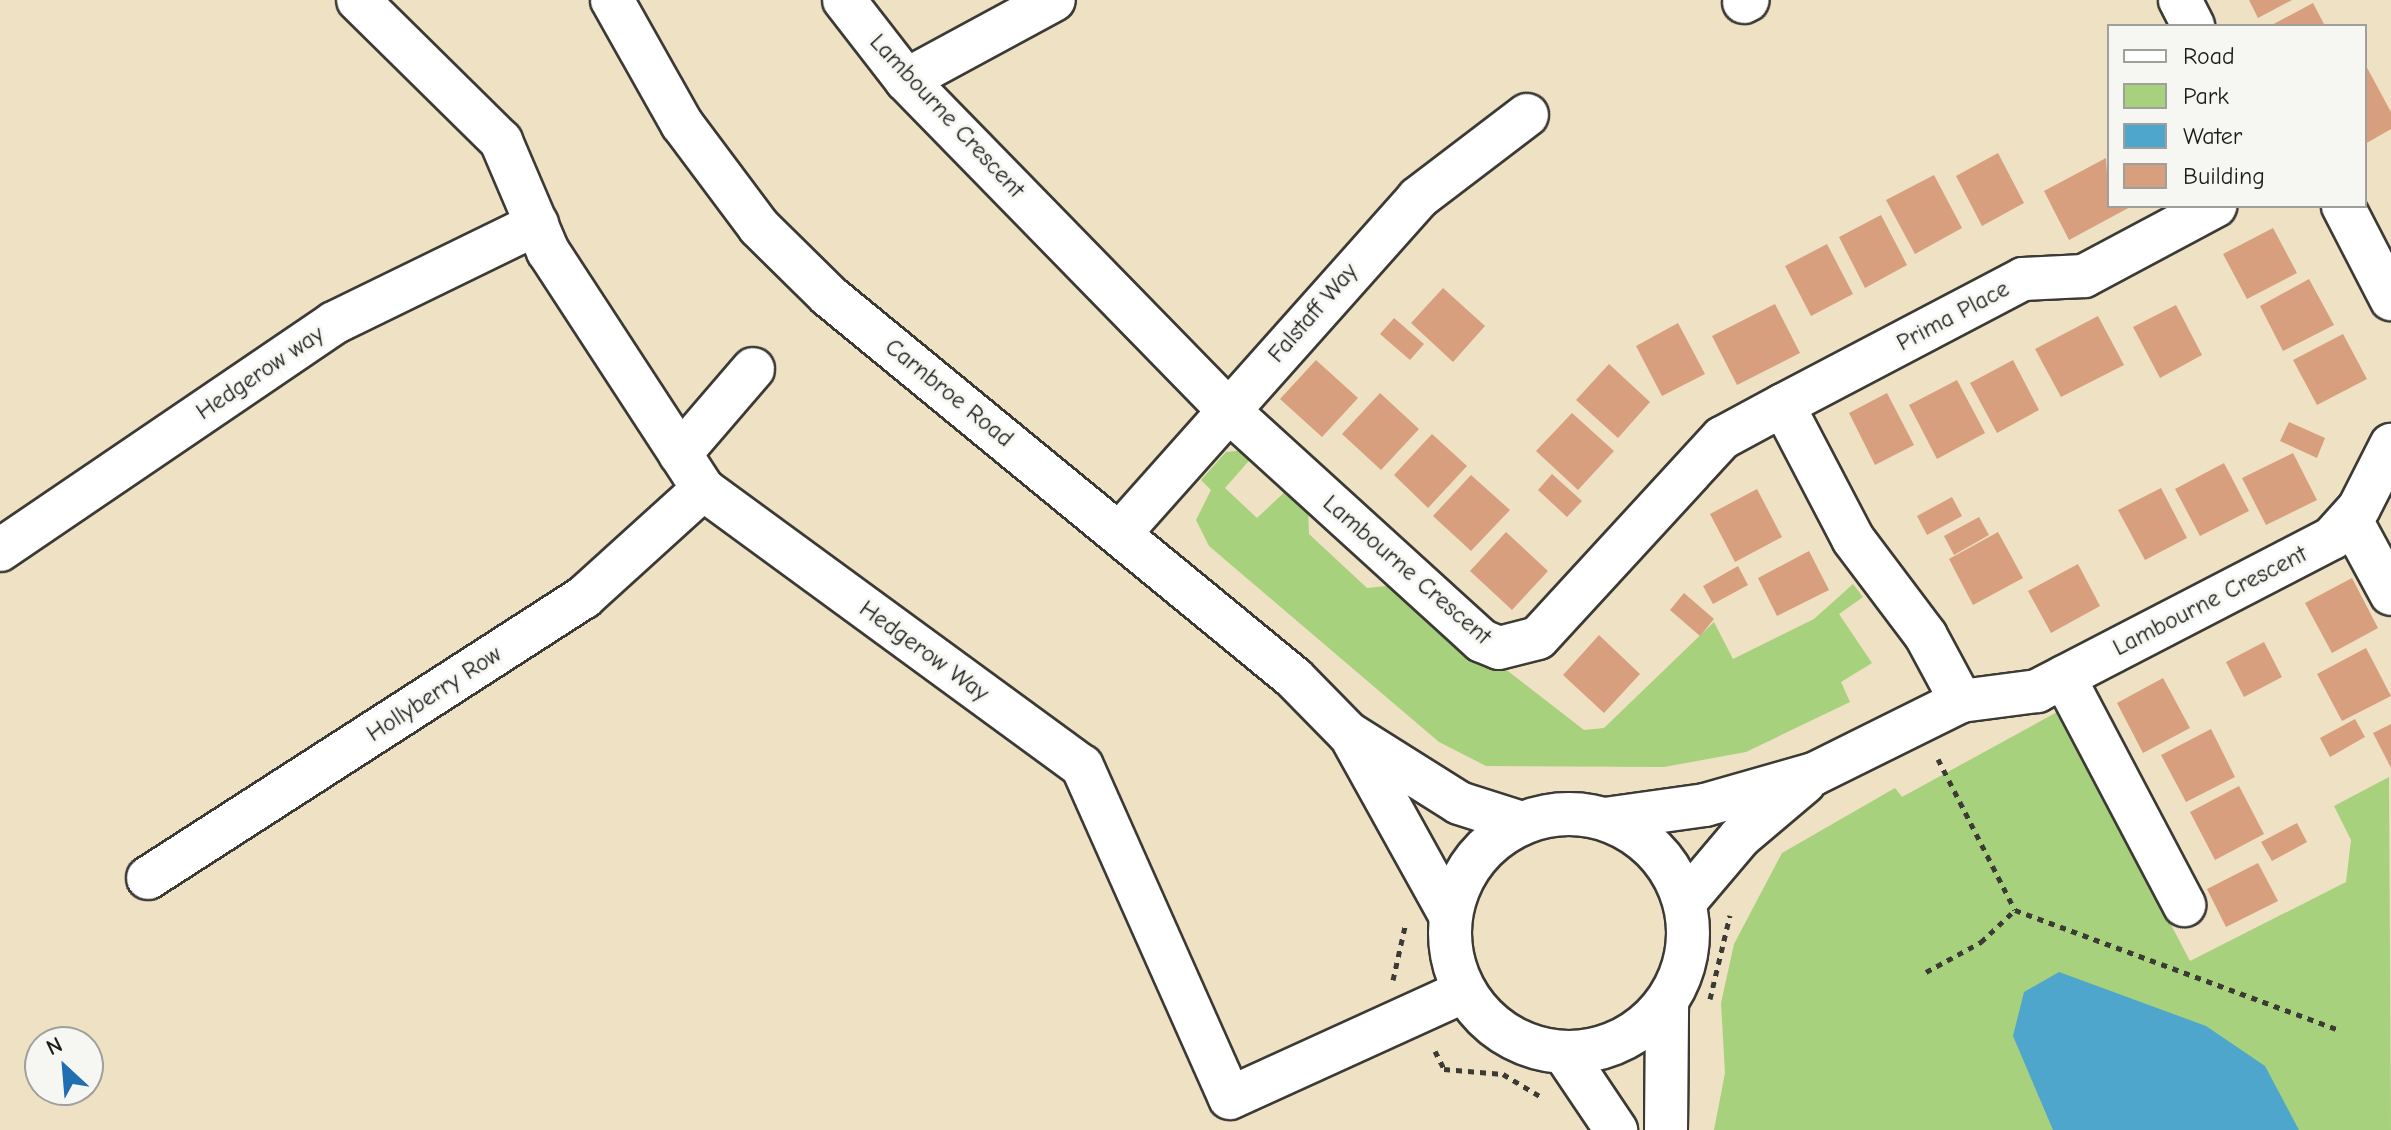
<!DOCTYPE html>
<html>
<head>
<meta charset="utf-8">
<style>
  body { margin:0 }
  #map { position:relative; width:2391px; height:1130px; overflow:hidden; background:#efe1c4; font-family:"Comic Neue",sans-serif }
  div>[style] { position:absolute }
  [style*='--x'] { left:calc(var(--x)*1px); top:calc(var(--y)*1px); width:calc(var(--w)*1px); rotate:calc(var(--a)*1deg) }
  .green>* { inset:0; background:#a7d17c }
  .water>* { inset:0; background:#4fa6cc }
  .building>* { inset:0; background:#d89f7e }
  .path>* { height:5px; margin-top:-2.5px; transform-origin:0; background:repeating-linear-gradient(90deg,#3c3a35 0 6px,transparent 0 12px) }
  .roads { filter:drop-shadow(2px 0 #3c3a35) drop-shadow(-2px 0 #3c3a35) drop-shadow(0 2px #3c3a35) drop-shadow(0 -2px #3c3a35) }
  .minor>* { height:42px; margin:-21px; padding:0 21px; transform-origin:21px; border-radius:21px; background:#fff }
  .minor>.ring { margin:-21px; padding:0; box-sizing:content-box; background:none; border:42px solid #fff; border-radius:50% }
  span { translate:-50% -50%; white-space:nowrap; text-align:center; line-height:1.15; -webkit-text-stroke:6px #f6f6f2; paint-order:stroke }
  .street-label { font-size:24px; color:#1c1c1c }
  .legend { position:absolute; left:2107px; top:24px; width:260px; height:184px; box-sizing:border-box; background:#f6f6f2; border:2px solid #9f9f9c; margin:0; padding:10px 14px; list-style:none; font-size:24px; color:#1c1c1c }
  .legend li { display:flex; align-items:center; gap:16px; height:40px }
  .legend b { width:40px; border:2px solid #9f9f9c }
  .north { position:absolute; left:24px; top:1026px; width:80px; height:80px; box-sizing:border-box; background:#f6f6f2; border:2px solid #9f9f9c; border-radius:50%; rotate:334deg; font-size:22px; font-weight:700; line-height:32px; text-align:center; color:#1c1c1c }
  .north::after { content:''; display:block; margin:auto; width:28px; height:36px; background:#1f6fb2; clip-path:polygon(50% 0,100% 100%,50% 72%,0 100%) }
</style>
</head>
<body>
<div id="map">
  <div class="green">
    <div style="clip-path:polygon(1246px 450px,1254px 455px,1225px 488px,1257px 518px,1289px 488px,1308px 506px,1309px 534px,1367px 588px,1397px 585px,1584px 730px,1604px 728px,1714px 622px,1733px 659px,1814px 619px,1853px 584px,1863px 597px,1839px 614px,1872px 663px,1841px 682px,1850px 702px,1746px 752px,1664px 767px,1486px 766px,1439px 742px,1209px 546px,1196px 520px,1211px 490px,1201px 480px,1226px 452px)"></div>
    <div style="clip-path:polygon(2059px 711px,2190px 961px,2346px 882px,2351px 840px,2334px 806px,2389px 777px,2391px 1130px,1714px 1130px,1725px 1073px,1721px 1003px,1734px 944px,1782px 853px,1895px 788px,1902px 797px)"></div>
  </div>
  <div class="water">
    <div style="clip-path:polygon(2059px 972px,2206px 1026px,2265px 1066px,2299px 1130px,2053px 1130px,2013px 1036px,2024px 992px)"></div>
  </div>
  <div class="building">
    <div style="clip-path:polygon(2249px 0,2292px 0,2258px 18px)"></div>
    <div style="clip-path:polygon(2313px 3px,2325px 26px,2270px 26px)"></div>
    <div style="clip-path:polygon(2365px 64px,2391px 112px,2391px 129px,2365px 144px)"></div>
    <div style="clip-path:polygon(1998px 153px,2024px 203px,1982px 226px,1956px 176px)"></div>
    <div style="clip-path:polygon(2106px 158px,2109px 206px,2132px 206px,2069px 240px,2044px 191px)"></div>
    <div style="clip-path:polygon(1934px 175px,1962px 228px,1915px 254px,1886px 200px)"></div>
    <div style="clip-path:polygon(1881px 215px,1907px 265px,1865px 288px,1839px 237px)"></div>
    <div style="clip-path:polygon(2273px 228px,2297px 273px,2247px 299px,2223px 254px)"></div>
    <div style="clip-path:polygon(1827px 244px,1853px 294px,1811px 316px,1785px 266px)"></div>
    <div style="clip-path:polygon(2309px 279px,2334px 325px,2283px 351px,2260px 306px)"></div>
    <div style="clip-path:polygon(1443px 288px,1485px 326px,1453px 362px,1411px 323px)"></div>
    <div style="clip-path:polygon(1775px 304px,1800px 353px,1737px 385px,1712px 336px)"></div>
    <div style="clip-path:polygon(2176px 305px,2202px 355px,2160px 378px,2133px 327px)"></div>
    <div style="clip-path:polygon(2098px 316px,2124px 365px,2061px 397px,2035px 349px)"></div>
    <div style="clip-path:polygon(1394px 318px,1424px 344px,1410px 360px,1380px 334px)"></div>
    <div style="clip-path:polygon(1678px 323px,1705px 374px,1662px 396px,1636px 346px)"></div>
    <div style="clip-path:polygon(2343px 334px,2367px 379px,2317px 405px,2293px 360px)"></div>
    <div style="clip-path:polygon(1316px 360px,1358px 398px,1322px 437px,1280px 399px)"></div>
    <div style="clip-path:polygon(2013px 360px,2039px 410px,1997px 433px,1970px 383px)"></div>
    <div style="clip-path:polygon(1609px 364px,1650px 402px,1618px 438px,1576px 400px)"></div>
    <div style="clip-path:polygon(1957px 380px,1985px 433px,1937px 459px,1909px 405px)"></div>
    <div style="clip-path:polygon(1380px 393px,1419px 429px,1381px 470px,1342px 434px)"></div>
    <div style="clip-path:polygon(1887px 393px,1914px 445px,1875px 465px,1849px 413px)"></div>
    <div style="clip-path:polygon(1572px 413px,1614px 451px,1578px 490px,1536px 451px)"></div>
    <div style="clip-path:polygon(2289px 422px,2325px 438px,2317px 458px,2280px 441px)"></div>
    <div style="clip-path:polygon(1432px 434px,1467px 466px,1428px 508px,1394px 475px)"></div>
    <div style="clip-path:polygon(2293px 453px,2317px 500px,2266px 525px,2242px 478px)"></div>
    <div style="clip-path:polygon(2224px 463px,2249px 511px,2200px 536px,2175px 489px)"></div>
    <div style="clip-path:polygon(1552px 474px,1582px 501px,1567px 517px,1538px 490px)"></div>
    <div style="clip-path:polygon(1471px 475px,1510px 510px,1471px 551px,1433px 516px)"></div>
    <div style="clip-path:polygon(2161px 488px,2187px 538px,2145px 560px,2118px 510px)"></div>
    <div style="clip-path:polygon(1757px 489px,1782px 537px,1735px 562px,1710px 514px)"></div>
    <div style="clip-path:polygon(1952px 497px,1962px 516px,1927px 535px,1917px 516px)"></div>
    <div style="clip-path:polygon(1979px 517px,1989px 535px,1954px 555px,1944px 536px)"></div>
    <div style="clip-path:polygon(1506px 532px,1548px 571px,1512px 610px,1470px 571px)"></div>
    <div style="clip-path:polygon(1998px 532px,2023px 578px,1973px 605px,1949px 559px)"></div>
    <div style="clip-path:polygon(1809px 551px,1829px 590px,1777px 616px,1758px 578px)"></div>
    <div style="clip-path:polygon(2078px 564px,2100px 606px,2051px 633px,2028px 591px)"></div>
    <div style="clip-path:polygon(1738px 566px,1748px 585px,1713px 604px,1703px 586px)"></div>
    <div style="clip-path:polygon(2352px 578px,2378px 628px,2332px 653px,2305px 603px)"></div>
    <div style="clip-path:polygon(1684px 593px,1714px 619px,1700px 636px,1670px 610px)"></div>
    <div style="clip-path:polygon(1599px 635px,1640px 674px,1604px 713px,1563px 675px)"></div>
    <div style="clip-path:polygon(2264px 642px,2282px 677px,2244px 697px,2226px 662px)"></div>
    <div style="clip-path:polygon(2366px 648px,2391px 696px,2342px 721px,2317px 674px)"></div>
    <div style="clip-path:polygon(2163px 678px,2190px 728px,2143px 753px,2117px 703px)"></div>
    <div style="clip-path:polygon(2355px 719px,2365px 737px,2330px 757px,2320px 738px)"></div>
    <div style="clip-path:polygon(2391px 724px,2391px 768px,2373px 733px)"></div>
    <div style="clip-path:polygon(2211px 729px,2235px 777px,2186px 802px,2161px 755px)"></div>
    <div style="clip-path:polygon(2239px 786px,2264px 834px,2215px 860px,2190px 812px)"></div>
    <div style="clip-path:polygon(2297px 823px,2307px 842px,2272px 861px,2261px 842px)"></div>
    <div style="clip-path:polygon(2258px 863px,2278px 901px,2226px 927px,2207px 889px)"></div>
  </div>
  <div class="path">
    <div style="--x:1938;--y:759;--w:169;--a:63"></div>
    <div style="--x:2015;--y:910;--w:346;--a:20.3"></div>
    <div style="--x:1926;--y:972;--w:63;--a:-28.6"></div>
    <div style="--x:1981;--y:942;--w:47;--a:-43.3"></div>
    <div style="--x:1393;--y:980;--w:59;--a:-77.4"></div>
    <div style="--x:1710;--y:999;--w:86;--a:-76.6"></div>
    <div style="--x:1435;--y:1051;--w:20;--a:63"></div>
    <div style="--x:1444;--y:1069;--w:59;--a:4.8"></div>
    <div style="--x:1503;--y:1074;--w:47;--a:31"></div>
  </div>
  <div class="roads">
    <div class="minor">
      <div style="--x:358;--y:0;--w:201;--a:44.6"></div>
      <div style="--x:501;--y:141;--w:120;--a:66.9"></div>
      <div style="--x:548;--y:251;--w:284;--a:56.9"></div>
      <div style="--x:703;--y:489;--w:469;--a:36.2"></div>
      <div style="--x:1082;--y:766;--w:363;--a:66"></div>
      <div style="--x:1230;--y:1098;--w:256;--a:-24.5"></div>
      <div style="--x:612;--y:0;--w:142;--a:60.6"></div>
      <div style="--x:682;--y:124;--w:129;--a:53.2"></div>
      <div style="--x:759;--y:227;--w:98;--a:44.6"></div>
      <div style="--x:829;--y:296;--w:602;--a:39.4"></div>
      <div style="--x:1294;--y:678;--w:77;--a:45.5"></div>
      <div style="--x:1348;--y:733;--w:131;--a:32.2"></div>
      <div style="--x:1459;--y:803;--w:66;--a:17.6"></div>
      <div style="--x:844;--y:0;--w:101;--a:52.2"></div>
      <div style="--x:906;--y:80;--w:461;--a:45.7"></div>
      <div style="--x:1228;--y:410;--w:343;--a:42.3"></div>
      <div style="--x:1482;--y:641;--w:18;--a:22"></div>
      <div style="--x:1499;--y:648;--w:40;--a:-14.4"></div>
      <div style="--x:1538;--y:638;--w:272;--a:-47.4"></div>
      <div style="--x:1722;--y:438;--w:69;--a:-28.4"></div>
      <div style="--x:1783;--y:405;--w:151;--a:62.4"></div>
      <div style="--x:1853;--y:539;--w:121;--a:53"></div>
      <div style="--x:1926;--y:636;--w:74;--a:61.7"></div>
      <div style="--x:2180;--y:0;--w:29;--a:63"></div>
      <div style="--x:1744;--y:2;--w:4;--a:-27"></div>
      <div style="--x:906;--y:80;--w:168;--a:-28.4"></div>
      <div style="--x:2343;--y:206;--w:105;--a:62.7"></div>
      <div style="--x:1783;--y:405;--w:271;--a:-27.7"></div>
      <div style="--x:2023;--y:279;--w:61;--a:-2.8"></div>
      <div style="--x:2084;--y:276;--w:149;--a:-28.1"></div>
      <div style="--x:680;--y:454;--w:112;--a:-49.3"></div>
      <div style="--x:2351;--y:520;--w:84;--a:61.6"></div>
      <div style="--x:1120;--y:533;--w:448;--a:-48.3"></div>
      <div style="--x:1418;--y:198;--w:137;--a:-37.3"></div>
      <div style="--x:0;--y:550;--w:404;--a:-34.2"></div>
      <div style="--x:334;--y:323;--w:226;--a:-26"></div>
      <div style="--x:2064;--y:677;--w:258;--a:62.2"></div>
      <div style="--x:1353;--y:740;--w:200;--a:61"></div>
      <div class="ring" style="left:1450px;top:814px;width:196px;height:196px"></div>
      <div style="--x:1605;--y:819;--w:101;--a:-8"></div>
      <div style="--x:1705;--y:805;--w:113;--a:-15.9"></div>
      <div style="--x:1814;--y:774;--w:164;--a:-26.4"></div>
      <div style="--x:1961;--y:701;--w:77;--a:-7.5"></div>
      <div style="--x:2037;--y:691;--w:332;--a:-27.4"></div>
      <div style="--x:2332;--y:538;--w:40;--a:-48"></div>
      <div style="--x:2359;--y:508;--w:71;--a:-63.1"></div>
      <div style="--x:148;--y:878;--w:519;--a:-32.8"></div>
      <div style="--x:584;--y:597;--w:161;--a:-42.2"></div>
      <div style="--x:1685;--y:902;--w:85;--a:-49.8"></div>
      <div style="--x:1740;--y:837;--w:84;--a:-40.2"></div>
      <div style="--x:1565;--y:1054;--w:92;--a:56.1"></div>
      <div style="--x:1666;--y:1130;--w:127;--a:-89.5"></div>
    </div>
  </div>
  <div class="street-label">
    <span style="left:947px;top:116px;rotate:47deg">Lambourne Crescent</span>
    <span style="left:1313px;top:313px;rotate:-49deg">Falstaff Way</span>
    <span style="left:1953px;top:316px;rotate:-28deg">Prima Place</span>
    <span style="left:260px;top:373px;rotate:-34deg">Hedgerow way</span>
    <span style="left:949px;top:393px;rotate:39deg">Carnbroe Road</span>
    <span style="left:1407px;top:570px;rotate:41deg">Lambourne Crescent</span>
    <span style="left:2210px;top:601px;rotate:-27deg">Lambourne Crescent</span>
    <span style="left:924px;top:651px;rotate:36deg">Hedgerow Way</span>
    <span style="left:434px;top:694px;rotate:-33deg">Hollyberry Row</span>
  </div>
  <ul class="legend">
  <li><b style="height:10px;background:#fff"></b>Road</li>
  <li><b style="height:22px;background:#a7d17c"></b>Park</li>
  <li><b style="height:22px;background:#4fa6cc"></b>Water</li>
  <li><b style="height:22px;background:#d89f7e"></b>Building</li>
  </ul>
  <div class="north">N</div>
</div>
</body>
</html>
